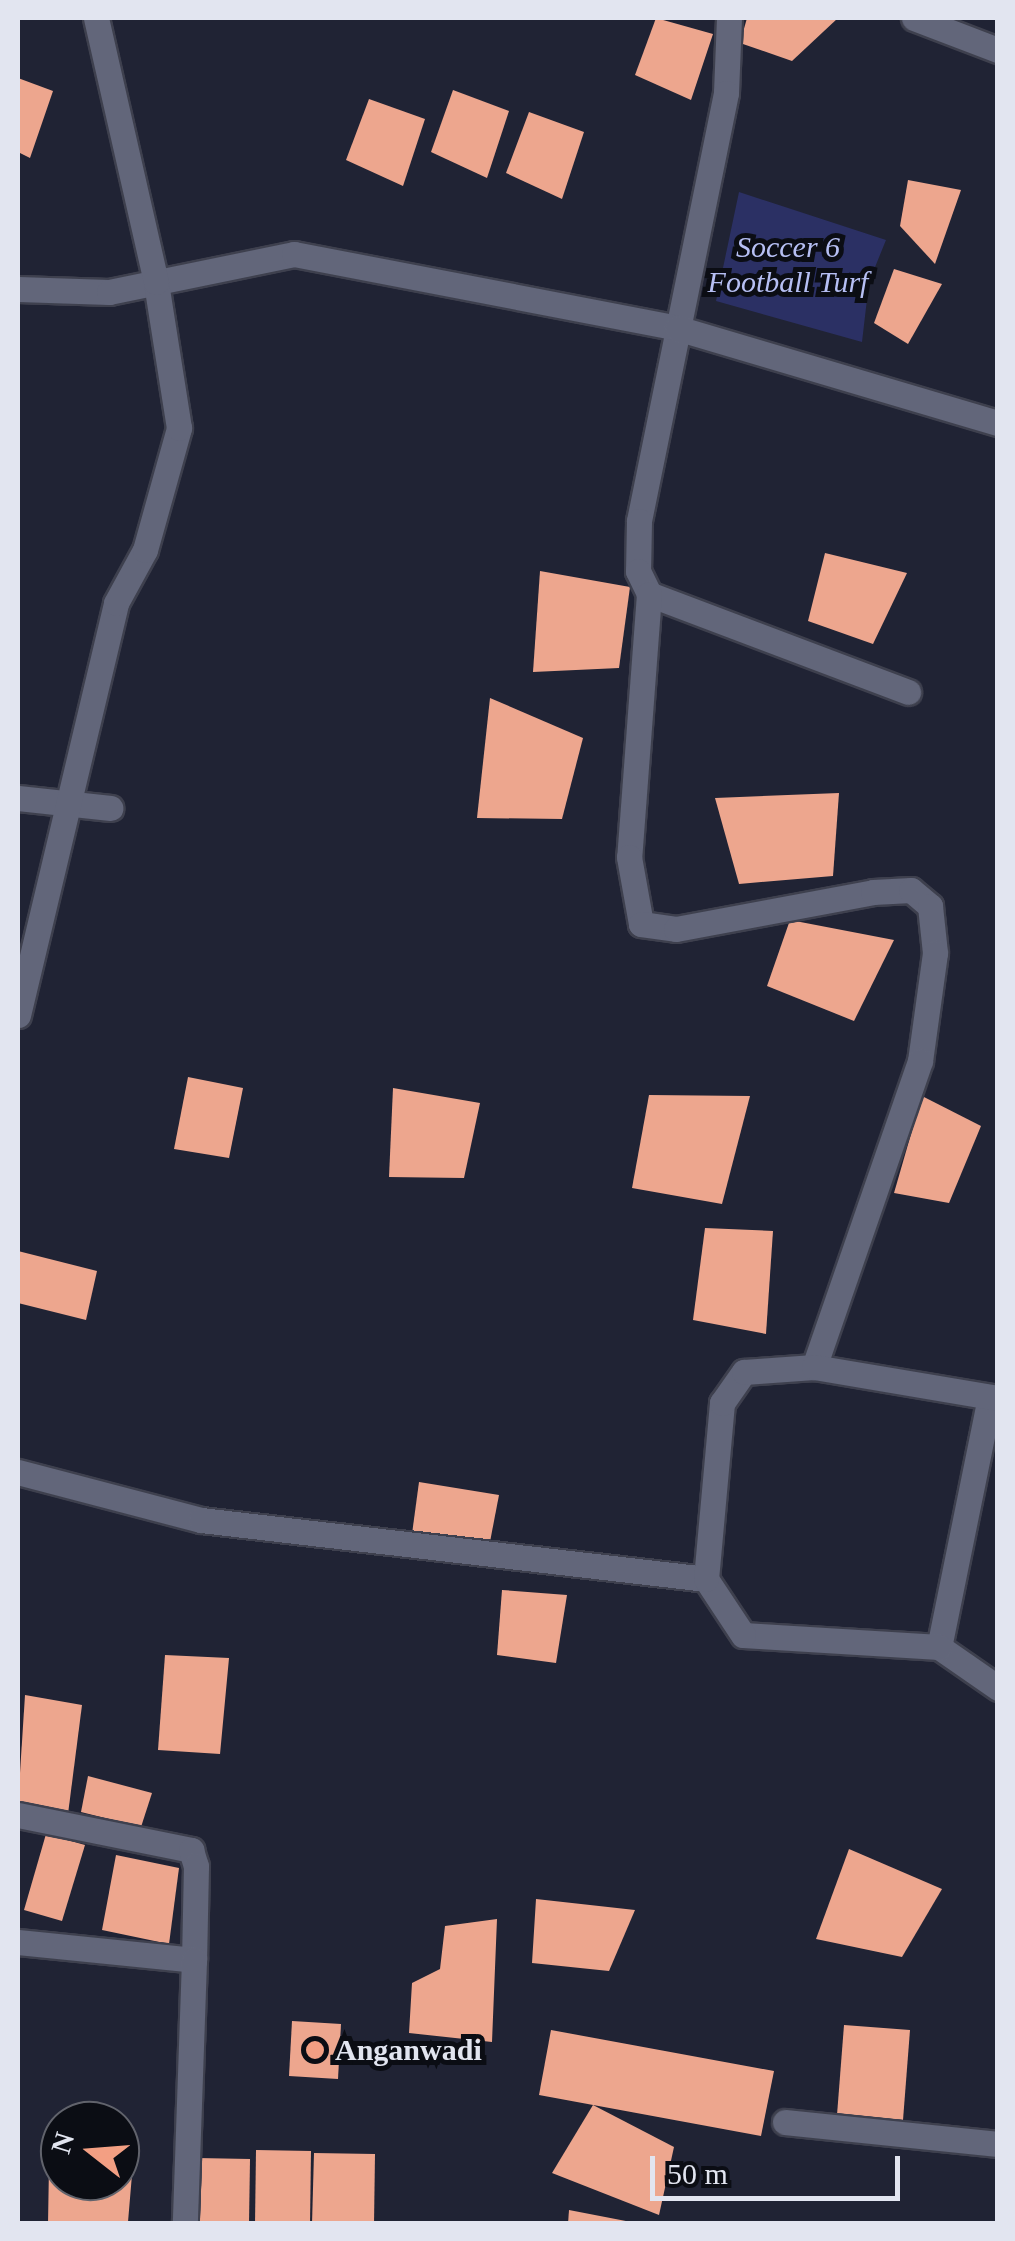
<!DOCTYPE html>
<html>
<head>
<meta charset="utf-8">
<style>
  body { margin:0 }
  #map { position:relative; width:1015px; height:2241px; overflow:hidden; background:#202334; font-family:Georgia,serif }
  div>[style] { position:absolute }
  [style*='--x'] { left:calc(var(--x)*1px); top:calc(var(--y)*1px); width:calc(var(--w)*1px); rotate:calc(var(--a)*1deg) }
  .green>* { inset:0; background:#2b3064 }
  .building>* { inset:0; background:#eda68e }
  .roads { filter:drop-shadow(2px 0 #3e404e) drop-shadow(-2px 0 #3e404e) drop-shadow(0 2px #3e404e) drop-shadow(0 -2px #3e404e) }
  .street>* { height:25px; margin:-12.5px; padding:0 12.5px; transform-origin:12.5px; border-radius:12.5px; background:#62667a }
  .dots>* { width:28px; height:28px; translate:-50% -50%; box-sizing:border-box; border:5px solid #0b0d14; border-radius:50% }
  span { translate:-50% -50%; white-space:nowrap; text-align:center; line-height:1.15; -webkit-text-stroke:10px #0b0d14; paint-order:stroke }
  .park-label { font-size:30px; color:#b6bff3; font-style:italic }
  .poi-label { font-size:30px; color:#e2e5f0; font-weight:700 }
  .left { translate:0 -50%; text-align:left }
  .frame { position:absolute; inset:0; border:20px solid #e2e5f0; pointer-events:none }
  .north { position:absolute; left:40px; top:2101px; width:100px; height:100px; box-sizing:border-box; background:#0b0d14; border:2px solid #61636c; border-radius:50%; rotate:287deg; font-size:28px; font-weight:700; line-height:40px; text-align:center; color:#e2e5f0 }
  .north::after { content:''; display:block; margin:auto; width:35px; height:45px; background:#f39f83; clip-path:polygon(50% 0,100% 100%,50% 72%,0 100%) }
  .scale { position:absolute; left:650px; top:2156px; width:250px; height:45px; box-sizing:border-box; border:5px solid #e2e5f0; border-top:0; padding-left:12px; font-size:30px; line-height:35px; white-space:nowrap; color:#e2e5f0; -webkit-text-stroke:8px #0b0d14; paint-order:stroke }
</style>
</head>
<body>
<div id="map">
  <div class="green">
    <div style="clip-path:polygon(739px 192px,886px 240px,869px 282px,862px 342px,716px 301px)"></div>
  </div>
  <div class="building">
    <div style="clip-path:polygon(656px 18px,713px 34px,691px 100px,635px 75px)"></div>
    <div style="clip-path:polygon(747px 18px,838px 18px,792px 61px,740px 43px)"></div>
    <div style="clip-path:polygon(18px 78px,53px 91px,30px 158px,18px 152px)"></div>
    <div style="clip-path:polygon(453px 90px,509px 111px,487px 178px,431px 152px)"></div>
    <div style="clip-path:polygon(369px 99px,425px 119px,403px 186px,346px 160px)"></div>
    <div style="clip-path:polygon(529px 112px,584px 132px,562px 199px,506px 173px)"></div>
    <div style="clip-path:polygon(908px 180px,961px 190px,935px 264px,900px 226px)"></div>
    <div style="clip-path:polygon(894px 269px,942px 284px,908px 344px,874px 323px)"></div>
    <div style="clip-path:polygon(825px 553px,907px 573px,873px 644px,808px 621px)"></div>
    <div style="clip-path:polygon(540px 571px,630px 587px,619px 668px,533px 672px)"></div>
    <div style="clip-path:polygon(490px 698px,583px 738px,562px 819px,477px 818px)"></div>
    <div style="clip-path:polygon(839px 793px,833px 876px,739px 884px,715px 798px)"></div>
    <div style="clip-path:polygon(790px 920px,894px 940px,854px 1021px,767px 986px)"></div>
    <div style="clip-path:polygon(188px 1077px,243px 1088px,229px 1158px,174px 1149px)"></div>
    <div style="clip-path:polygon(393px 1088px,480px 1103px,464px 1178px,389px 1177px)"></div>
    <div style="clip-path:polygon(649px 1095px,750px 1096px,722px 1204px,632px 1188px)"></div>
    <div style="clip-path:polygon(922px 1096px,981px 1126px,949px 1203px,894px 1193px)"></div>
    <div style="clip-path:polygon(705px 1228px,773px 1231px,766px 1334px,693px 1320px)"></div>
    <div style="clip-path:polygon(18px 1251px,97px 1271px,86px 1320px,18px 1303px)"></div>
    <div style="clip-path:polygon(419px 1482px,499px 1495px,489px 1547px,412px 1534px)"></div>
    <div style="clip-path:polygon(502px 1590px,567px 1595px,556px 1663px,497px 1655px)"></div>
    <div style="clip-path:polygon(165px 1655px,229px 1658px,220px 1754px,158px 1750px)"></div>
    <div style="clip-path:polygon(25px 1695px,82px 1705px,68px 1814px,18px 1804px)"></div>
    <div style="clip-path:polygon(88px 1776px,152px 1793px,141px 1827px,81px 1812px)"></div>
    <div style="clip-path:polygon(46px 1834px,85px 1845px,62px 1921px,24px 1910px)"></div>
    <div style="clip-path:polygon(849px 1849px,942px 1889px,902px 1957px,816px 1939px)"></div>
    <div style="clip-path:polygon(116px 1855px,179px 1868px,169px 1944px,102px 1930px)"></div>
    <div style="clip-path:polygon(536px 1899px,635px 1910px,609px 1971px,532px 1963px)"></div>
    <div style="clip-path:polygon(497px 1919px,492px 2042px,409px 2033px,412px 1983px,440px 1969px,445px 1926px)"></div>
    <div style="clip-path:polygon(292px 2021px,341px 2024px,338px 2079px,289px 2076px)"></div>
    <div style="clip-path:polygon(844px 2025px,910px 2030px,903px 2120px,837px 2115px)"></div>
    <div style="clip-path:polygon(551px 2030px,774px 2071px,761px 2136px,539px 2095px)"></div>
    <div style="clip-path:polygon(593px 2105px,674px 2147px,659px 2215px,552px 2173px)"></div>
    <div style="clip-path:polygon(256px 2150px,311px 2151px,310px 2224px,255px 2224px)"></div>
    <div style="clip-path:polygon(134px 2151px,128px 2222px,48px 2224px,49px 2165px,60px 2163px,60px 2181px,120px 2181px,120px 2153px)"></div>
    <div style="clip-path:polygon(314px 2153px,375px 2154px,374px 2224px,312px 2224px)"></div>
    <div style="clip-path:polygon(197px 2158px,250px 2159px,249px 2224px,196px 2224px)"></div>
    <div style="clip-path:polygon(569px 2210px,631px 2222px,631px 2224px,568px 2224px)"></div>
  </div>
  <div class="roads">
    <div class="street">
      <div style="--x:729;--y:18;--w:75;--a:92.3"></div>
      <div style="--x:726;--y:93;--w:437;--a:101.5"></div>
      <div style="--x:639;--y:521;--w:50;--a:91.1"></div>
      <div style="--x:638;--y:571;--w:25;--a:64"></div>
      <div style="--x:649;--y:594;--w:277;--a:20.7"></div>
      <div style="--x:914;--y:18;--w:90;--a:20.9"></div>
      <div style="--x:18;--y:289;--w:91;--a:1.9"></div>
      <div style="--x:109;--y:292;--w:189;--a:-11.6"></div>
      <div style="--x:294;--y:254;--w:390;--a:10.9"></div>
      <div style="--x:677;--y:328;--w:335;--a:16.5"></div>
      <div style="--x:649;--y:594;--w:264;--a:94.3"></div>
      <div style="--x:629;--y:857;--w:68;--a:79.8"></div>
      <div style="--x:641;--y:924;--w:35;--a:8"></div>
      <div style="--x:676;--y:929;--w:200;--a:-10.6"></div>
      <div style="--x:873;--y:892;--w:38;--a:-3"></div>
      <div style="--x:911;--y:890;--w:25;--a:40"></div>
      <div style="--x:930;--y:906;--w:47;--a:83.9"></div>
      <div style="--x:935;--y:953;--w:109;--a:97.9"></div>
      <div style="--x:920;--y:1061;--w:324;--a:109.1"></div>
      <div style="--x:18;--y:798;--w:93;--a:6.2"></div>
      <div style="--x:18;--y:1015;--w:423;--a:-76.6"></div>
      <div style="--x:116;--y:603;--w:60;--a:-61.3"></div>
      <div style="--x:145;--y:550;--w:127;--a:-74.4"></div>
      <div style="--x:179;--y:428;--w:148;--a:-99"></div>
      <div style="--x:156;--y:282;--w:271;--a:-102.8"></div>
      <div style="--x:990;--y:1397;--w:255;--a:101.5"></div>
      <div style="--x:939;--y:1647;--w:72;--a:34.8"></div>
      <div style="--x:18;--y:1472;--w:189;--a:14.7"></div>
      <div style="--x:201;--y:1520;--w:508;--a:6.66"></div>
      <div style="--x:939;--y:1647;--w:196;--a:-176.5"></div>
      <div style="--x:743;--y:1635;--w:67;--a:-123.5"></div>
      <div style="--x:706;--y:1579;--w:177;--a:-84.8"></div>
      <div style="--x:722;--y:1403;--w:38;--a:-55"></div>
      <div style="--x:744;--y:1372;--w:70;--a:-4.1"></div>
      <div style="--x:814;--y:1367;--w:187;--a:9.6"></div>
      <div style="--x:18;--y:1815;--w:177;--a:11.4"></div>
      <div style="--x:191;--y:1850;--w:17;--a:73"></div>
      <div style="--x:196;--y:1866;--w:94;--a:91.2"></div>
      <div style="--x:18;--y:1942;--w:177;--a:5.8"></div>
      <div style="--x:194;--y:1960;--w:264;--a:92"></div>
      <div style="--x:785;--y:2122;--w:214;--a:5.9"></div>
    </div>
  </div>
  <div class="dots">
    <div style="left:315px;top:2050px;background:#f39f83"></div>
  </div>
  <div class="park-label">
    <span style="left:788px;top:264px">Soccer 6<br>Football Turf</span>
  </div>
  <div class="poi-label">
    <span class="left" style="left:335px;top:2050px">Anganwadi</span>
  </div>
  <div class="frame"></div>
  <div class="north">N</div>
  <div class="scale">50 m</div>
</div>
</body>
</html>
